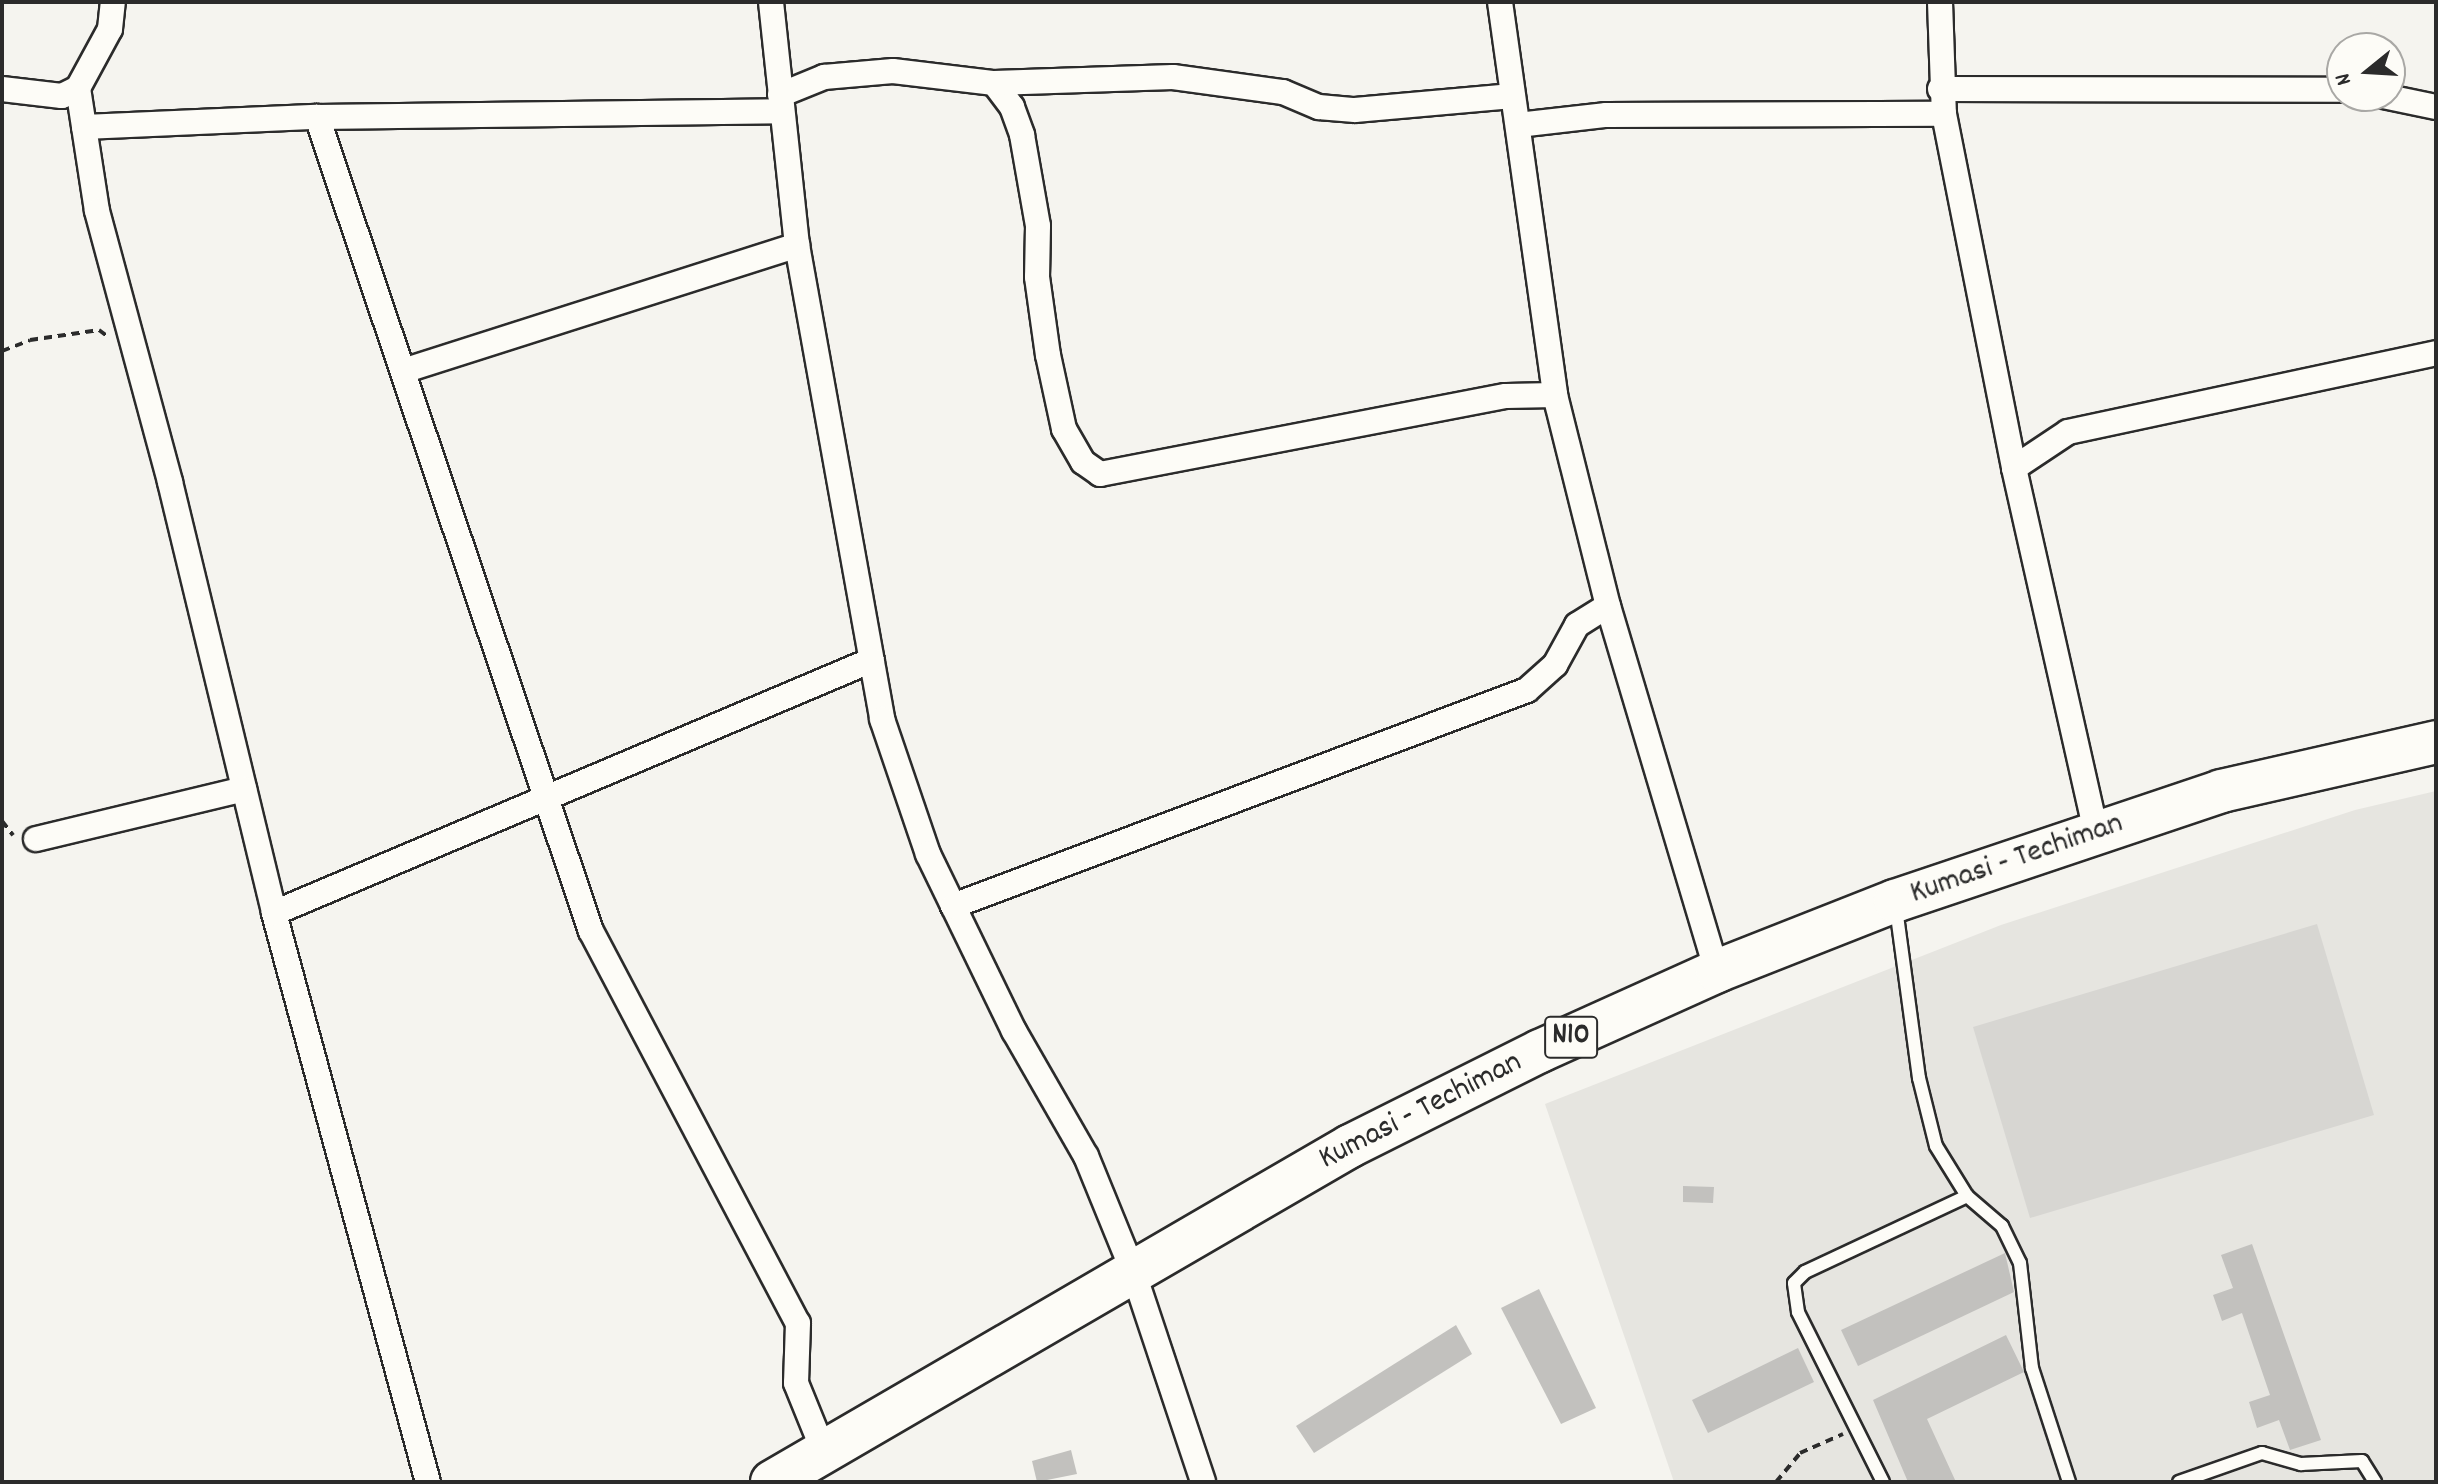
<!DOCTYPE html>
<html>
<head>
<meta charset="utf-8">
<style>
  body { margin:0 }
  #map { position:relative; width:2438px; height:1484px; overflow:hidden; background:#f5f4ef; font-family:Dekko,sans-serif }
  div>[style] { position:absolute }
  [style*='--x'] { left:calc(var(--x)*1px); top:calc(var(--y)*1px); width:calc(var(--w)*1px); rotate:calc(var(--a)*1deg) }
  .built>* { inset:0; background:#e6e5e0 }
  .green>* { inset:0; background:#d7d6d2 }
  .building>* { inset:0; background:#c2c1be }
  .path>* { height:4px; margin-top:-2px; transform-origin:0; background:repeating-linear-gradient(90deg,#2b2b2b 0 8px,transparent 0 14px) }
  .roads { filter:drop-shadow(2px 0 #2b2b2b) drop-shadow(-2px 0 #2b2b2b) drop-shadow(0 2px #2b2b2b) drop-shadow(0 -2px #2b2b2b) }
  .service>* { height:12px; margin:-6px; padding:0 6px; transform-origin:6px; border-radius:6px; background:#fdfcf7 }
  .minor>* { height:24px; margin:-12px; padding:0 12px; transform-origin:12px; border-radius:12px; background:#fdfcf7 }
  .trunk>* { height:42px; margin:-21px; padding:0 21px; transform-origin:21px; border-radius:21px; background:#fdfcf7 }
  span { translate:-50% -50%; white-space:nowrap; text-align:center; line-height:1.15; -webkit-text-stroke:8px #fdfcf7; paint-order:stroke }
  .shield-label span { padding:2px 6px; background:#fdfcf7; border:2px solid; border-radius:6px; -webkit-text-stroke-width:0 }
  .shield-label { font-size:30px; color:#2b2b2b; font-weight:700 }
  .street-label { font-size:32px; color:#2b2b2b }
  .frame { position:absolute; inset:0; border:4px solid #2b2b2b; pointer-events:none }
  .north { position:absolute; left:2326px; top:32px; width:80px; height:80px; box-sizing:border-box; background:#fdfcf7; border:2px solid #a9a8a5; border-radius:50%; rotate:252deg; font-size:22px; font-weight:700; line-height:32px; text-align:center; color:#2b2b2b }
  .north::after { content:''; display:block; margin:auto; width:28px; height:36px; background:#2b2b2b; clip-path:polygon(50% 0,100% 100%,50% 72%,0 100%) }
</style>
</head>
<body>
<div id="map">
  <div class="built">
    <div style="clip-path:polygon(2436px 791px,2436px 1482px,1674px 1482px,1545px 1104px,2001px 925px,2355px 810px)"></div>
  </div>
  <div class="green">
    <div style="clip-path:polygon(2317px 924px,2374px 1115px,2030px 1218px,1973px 1027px)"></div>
  </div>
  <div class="building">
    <div style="clip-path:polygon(1683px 1186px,1714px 1187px,1713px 1203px,1683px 1202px)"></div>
    <div style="clip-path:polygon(2252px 1244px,2321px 1440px,2290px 1450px,2279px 1420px,2257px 1428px,2249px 1402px,2270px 1395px,2242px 1313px,2222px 1321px,2213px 1295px,2233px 1288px,2221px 1255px)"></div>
    <div style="clip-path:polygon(2005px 1253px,2014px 1292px,1858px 1366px,1841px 1330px)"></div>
    <div style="clip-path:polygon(1539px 1289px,1596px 1408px,1561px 1424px,1501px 1308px)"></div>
    <div style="clip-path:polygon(1456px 1325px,1472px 1354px,1314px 1453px,1296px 1426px)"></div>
    <div style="clip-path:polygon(2006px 1335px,2024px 1372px,1927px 1419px,1956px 1482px,1908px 1482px,1873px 1400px)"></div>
    <div style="clip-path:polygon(1798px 1348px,1814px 1382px,1708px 1433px,1692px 1400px)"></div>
    <div style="clip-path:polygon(1071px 1450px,1077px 1474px,1037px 1482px,1032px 1461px)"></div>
  </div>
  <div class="path">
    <div style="--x:2;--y:351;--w:30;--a:-21"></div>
    <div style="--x:30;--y:340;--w:70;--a:-8.2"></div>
    <div style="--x:99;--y:330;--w:10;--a:37"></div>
    <div style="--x:2;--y:821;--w:18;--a:52"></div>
    <div style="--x:1776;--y:1482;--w:38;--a:-50"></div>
    <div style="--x:1800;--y:1453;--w:47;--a:-23.8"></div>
  </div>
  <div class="roads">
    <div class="service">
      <div style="--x:1896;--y:908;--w:172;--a:82.3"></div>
      <div style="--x:1919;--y:1078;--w:70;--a:76"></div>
      <div style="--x:1936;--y:1146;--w:59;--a:58.2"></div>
      <div style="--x:1967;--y:1196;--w:46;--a:40.6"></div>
      <div style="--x:2002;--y:1226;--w:41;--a:64.1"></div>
      <div style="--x:2020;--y:1263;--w:106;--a:83.5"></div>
      <div style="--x:2032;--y:1368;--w:120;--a:72"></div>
      <div style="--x:1883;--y:1482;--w:190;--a:-116.6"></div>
      <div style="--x:1798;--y:1312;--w:29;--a:-98"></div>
      <div style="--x:1794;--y:1283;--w:16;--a:-45"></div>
      <div style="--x:1805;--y:1272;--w:179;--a:-25.1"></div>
      <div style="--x:2179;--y:1482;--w:88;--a:-19.3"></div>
      <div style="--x:2262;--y:1453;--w:41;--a:15.8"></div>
      <div style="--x:2301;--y:1464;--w:61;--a:-2.8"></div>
      <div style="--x:2362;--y:1461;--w:25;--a:58"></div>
    </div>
    <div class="minor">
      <div style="--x:771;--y:2;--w:244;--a:83.9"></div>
      <div style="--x:797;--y:245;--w:482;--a:79.8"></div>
      <div style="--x:882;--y:719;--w:143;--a:71.2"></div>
      <div style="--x:928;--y:854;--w:197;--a:64.1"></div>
      <div style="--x:1014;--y:1031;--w:144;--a:60.1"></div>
      <div style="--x:1086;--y:1156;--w:124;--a:67.8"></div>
      <div style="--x:1133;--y:1271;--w:222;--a:71.6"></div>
      <div style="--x:1500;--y:2;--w:397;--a:82"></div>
      <div style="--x:1555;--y:395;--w:218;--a:75.9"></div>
      <div style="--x:1608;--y:606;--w:381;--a:73.4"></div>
      <div style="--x:1940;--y:2;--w:112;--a:88"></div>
      <div style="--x:1944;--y:114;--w:361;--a:78.8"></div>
      <div style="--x:2014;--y:468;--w:374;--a:77.3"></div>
      <div style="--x:994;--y:83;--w:30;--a:53"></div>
      <div style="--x:1012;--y:107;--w:30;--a:70"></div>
      <div style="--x:1022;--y:135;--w:92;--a:80"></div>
      <div style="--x:1038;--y:226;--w:51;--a:91.1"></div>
      <div style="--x:1037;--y:277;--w:79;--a:82"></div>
      <div style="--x:1048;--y:355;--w:76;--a:77.8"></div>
      <div style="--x:1064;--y:429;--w:38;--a:60"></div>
      <div style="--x:1083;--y:462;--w:21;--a:35"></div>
      <div style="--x:1100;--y:474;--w:413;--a:-10.9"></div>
      <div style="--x:1506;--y:396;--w:49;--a:-1.2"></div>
      <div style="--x:78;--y:88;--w:124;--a:81.2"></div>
      <div style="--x:97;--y:211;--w:281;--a:74.9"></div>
      <div style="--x:170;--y:482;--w:443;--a:76.4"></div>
      <div style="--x:274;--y:913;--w:589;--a:74.86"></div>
      <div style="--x:2;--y:89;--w:60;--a:6.7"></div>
      <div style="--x:62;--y:96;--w:18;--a:-27"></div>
      <div style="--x:78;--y:88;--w:67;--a:-61.5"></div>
      <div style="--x:110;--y:29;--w:27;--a:-84"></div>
      <div style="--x:1940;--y:89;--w:402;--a:0.1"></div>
      <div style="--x:780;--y:95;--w:48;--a:-22.2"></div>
      <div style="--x:824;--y:77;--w:69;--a:-5"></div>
      <div style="--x:893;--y:71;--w:102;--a:6.8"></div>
      <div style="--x:994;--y:83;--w:179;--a:-1.9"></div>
      <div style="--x:1173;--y:77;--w:111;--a:7.8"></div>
      <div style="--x:1283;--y:92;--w:39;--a:23"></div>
      <div style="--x:1319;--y:107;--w:36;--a:5"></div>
      <div style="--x:1355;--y:110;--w:158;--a:-5.1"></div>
      <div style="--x:2383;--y:96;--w:54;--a:11.7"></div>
      <div style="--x:317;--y:117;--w:859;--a:71.4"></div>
      <div style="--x:591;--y:931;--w:443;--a:62.2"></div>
      <div style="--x:798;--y:1323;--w:60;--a:91.9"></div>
      <div style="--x:796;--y:1383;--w:74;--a:67.9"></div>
      <div style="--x:1518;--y:125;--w:89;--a:-6.5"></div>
      <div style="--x:1606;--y:115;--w:338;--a:-0.2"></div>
      <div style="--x:84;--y:127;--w:233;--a:-2.5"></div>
      <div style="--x:317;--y:117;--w:465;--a:-0.7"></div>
      <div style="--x:403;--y:371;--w:414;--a:-17.7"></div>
      <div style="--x:2014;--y:468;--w:65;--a:-33.7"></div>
      <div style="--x:2068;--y:432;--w:376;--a:-12.1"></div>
      <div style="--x:36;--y:839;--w:214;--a:-13.5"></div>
      <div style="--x:953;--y:906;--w:613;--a:-20.62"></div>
      <div style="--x:1527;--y:690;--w:38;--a:-42"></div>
      <div style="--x:1555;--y:665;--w:46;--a:-61.2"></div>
      <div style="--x:1577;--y:625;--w:36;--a:-32"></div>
      <div style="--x:274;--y:913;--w:649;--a:-22.93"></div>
    </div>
    <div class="trunk">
      <div style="--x:772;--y:1482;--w:669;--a:-30.17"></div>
      <div style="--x:1350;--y:1146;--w:212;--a:-26.6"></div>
      <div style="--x:1540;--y:1051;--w:194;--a:-24.3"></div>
      <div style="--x:1717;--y:971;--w:191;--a:-21.5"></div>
      <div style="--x:1895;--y:901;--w:344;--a:-18.6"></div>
      <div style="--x:2221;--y:791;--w:221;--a:-12.8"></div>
    </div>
  </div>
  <div class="shield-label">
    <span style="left:1571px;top:1037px">N10</span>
  </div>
  <div class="street-label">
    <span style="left:2017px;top:860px;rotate:-19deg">Kumasi - Techiman</span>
    <span style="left:1421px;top:1112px;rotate:-27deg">Kumasi - Techiman</span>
  </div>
  <div class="frame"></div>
  <div class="north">N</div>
</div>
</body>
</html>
